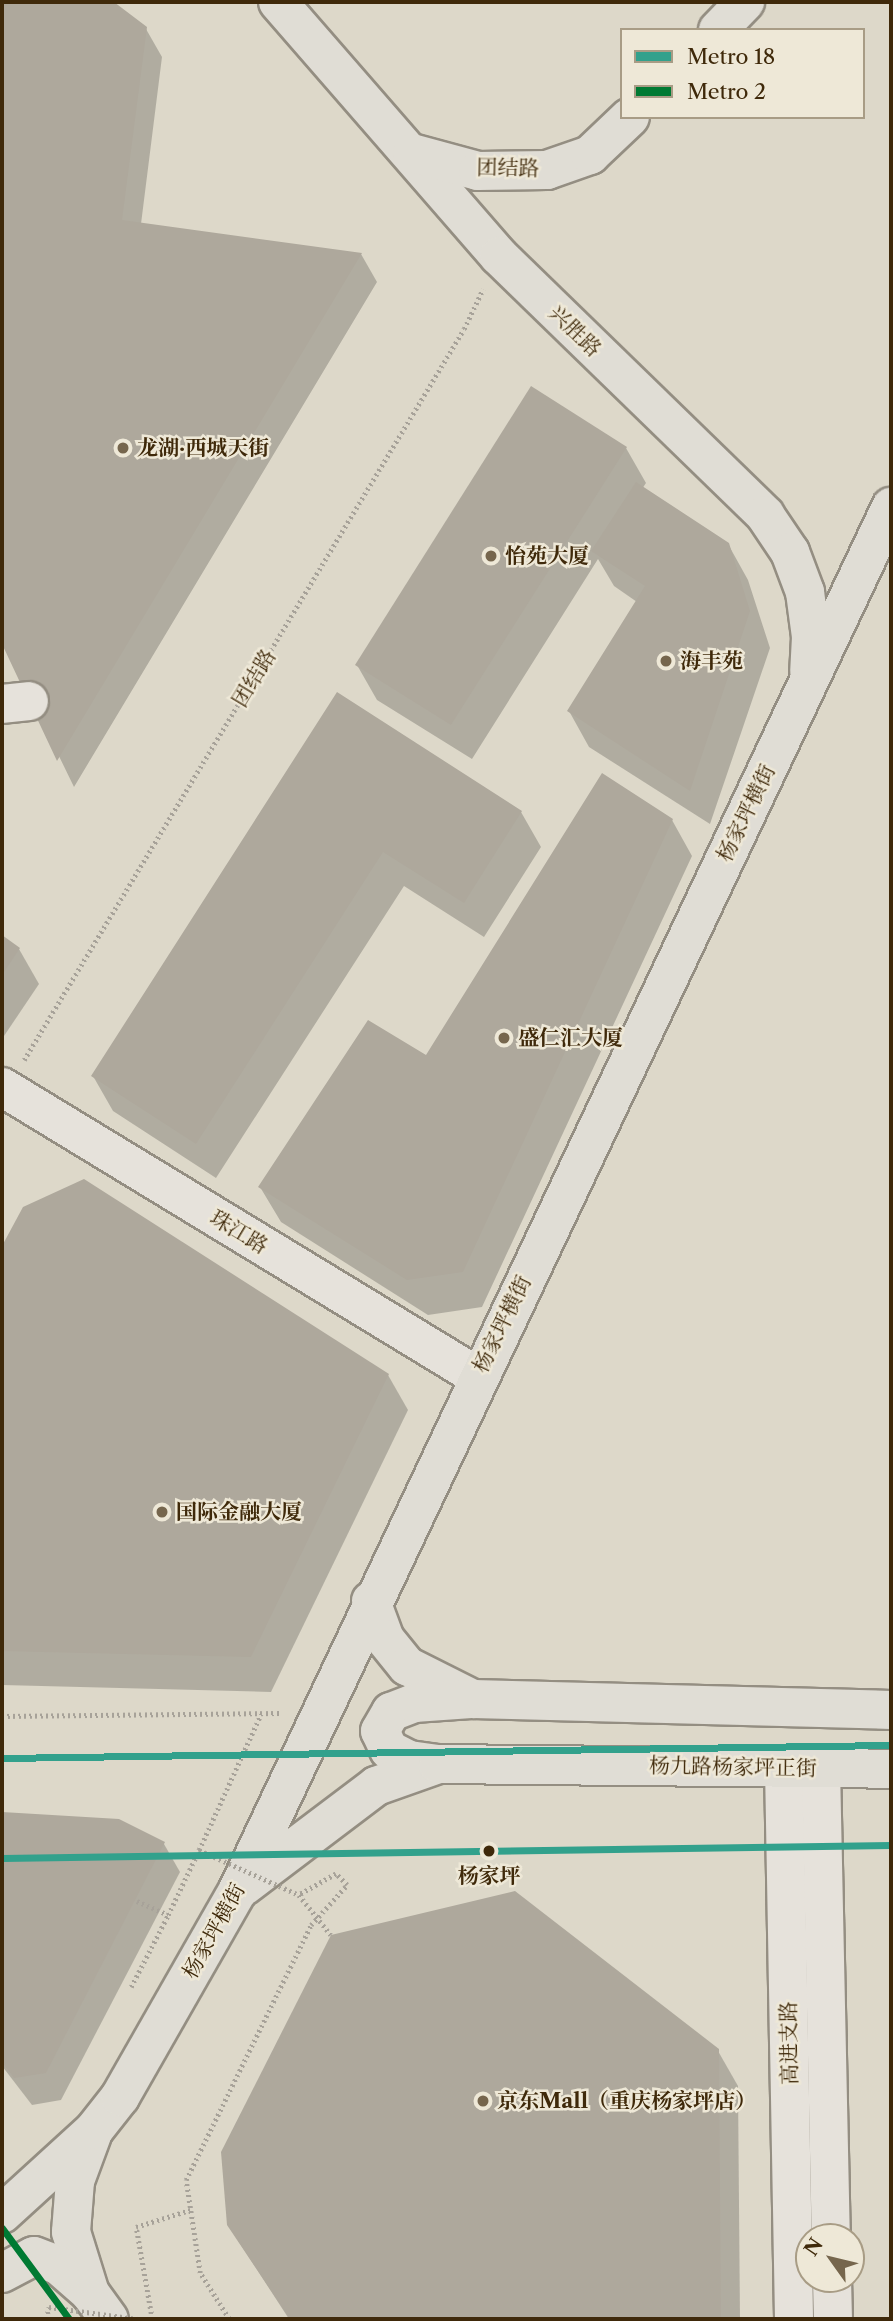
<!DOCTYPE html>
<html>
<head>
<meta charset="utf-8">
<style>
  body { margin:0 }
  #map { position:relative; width:893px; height:2321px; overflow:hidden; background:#ddd8c9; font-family:"Libre Caslon Text","Noto Serif SC",serif }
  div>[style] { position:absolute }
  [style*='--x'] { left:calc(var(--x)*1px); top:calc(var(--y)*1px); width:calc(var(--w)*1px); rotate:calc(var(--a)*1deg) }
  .shadow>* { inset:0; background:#0003 }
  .building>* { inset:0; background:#aea89c }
  .path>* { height:4.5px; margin-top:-2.25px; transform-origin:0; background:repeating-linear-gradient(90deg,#a7a299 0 2px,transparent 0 5.5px) }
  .roads { filter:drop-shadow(2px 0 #948e82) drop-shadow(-2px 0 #948e82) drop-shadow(0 2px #948e82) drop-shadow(0 -2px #948e82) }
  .street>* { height:38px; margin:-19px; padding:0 19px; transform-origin:19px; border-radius:19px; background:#e6e2db }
  .secondary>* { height:38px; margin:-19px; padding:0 19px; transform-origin:19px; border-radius:19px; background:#e6e2db }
  .primary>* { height:38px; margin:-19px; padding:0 19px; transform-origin:19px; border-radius:19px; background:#e0ddd5 }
  .path-bridge>* { height:4.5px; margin-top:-2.25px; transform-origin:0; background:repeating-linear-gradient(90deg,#a7a299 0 2px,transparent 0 5.5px) }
  .metro-1>* { height:7px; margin:-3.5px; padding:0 3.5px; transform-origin:3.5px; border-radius:3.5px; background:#32a18c }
  .metro-2>* { height:7px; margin:-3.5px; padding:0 3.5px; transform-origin:3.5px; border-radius:3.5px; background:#007a33 }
  .dots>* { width:19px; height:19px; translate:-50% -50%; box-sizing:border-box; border:4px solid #eee8d7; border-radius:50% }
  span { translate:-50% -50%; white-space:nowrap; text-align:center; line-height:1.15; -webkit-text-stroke:5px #eee8d7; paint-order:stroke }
  .street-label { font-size:21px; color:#3f290a }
  .poi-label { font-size:21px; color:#3f290a; font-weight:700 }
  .left { translate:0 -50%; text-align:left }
  .stop-label { font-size:21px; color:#3f290a; font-weight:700 }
  .frame { position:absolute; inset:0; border:4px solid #3f290a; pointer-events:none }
  .legend { position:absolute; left:620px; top:28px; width:245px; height:91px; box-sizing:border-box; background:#eee8d7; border:2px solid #a89c85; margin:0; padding:9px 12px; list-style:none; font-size:21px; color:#3f290a }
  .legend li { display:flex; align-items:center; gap:14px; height:35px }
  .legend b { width:35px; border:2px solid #a89c85 }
  .north { position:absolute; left:795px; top:2223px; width:70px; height:70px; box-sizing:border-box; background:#eee8d7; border:2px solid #a89c85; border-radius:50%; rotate:304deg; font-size:19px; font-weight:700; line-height:28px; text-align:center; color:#3f290a }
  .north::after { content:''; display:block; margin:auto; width:24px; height:32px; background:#76664d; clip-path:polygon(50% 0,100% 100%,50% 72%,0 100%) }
</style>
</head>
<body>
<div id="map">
  <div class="shadow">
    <div style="clip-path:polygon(2px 2px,111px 2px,146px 29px,162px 57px,141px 224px,361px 254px,377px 282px,74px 787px,2px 639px)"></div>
    <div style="clip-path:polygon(626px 448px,646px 483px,642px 489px,728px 544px,748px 580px,770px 648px,710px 824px,589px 747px,569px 711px,637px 602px,614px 586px,598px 559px,472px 759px,377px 700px,357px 665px)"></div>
    <div style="clip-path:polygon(338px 695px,521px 812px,541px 847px,484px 937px,404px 886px,216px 1178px,113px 1111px,93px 1076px)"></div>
    <div style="clip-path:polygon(672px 820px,692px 856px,482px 1307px,428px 1315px,281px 1222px,260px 1187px,426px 1058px)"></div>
    <div style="clip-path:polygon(2px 937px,19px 949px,39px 984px,2px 1039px)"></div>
    <div style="clip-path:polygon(25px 1208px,388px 1375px,408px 1410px,271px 1692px,2px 1685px,2px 1250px)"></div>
    <div style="clip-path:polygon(2px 1814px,119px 1821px,164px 1844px,180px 1872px,61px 2100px,32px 2105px,2px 2066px)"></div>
    <div style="clip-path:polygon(718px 2051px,738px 2086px,740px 2319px,289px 2319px,228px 2225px)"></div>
  </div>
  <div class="building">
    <div style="clip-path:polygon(2px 2px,114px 2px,147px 27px,122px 220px,362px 253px,57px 761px,2px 644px)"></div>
    <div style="clip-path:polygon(531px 386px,627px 447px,451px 725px,355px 665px)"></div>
    <div style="clip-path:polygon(636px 482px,729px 543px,750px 611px,690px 791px,567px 711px,645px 586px,591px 551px)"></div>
    <div style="clip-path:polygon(337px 692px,522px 811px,464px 903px,383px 852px,196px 1144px,91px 1076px)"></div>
    <div style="clip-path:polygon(602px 773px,673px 819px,463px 1272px,407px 1280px,258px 1187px,368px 1020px,426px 1055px)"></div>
    <div style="clip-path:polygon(2px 935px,20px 948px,2px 975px)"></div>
    <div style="clip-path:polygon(84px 1179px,389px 1374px,251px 1657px,2px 1651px,2px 1246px,23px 1207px)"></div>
    <div style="clip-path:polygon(2px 1812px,119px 1819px,165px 1842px,46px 2073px,14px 2078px,2px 2062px)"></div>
    <div style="clip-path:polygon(515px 1891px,719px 2049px,721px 2319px,290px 2319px,227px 2225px,221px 2152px,331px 1935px)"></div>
  </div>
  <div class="path">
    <div style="--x:24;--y:1060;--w:853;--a:-58.96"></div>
    <div style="--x:464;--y:329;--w:44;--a:-64.6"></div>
    <div style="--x:2;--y:1716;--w:280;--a:-0.6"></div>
    <div style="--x:199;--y:1850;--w:149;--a:-65.5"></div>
    <div style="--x:131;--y:1987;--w:81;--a:-62.8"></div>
    <div style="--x:152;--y:2319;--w:93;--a:-99.9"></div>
    <div style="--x:136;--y:2227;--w:57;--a:-17.5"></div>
    <div style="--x:229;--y:2319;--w:54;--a:-122.2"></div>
    <div style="--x:200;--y:2273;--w:94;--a:-98.6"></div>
    <div style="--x:186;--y:2180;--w:284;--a:-63.9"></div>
    <div style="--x:311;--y:1925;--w:54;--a:-48"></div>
    <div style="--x:347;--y:1885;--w:16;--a:-135"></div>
    <div style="--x:336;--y:1874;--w:43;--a:150.4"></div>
  </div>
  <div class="roads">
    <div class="street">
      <div style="--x:2;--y:704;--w:27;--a:-6"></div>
      <div style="--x:2;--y:1087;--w:556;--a:31.32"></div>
    </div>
    <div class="secondary">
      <div style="--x:784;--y:1767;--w:552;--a:88.96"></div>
      <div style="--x:821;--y:1768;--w:469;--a:88.8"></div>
      <div style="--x:832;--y:2279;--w:40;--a:88.6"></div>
    </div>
    <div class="primary">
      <div style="--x:278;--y:2;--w:337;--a:49"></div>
      <div style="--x:499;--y:256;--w:371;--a:44.2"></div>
      <div style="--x:765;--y:515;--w:45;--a:56"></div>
      <div style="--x:790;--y:552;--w:43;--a:69.4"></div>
      <div style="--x:805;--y:592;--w:45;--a:82.4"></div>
      <div style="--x:811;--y:637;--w:34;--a:93"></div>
      <div style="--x:718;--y:30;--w:39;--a:-46"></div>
      <div style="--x:412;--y:153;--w:68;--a:15.3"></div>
      <div style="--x:478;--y:171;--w:69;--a:-0.8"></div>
      <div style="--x:547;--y:170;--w:46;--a:-19.2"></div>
      <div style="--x:590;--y:155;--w:55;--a:-43.5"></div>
      <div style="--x:371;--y:1601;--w:40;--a:69.8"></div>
      <div style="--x:385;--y:1639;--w:35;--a:51"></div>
      <div style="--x:407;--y:1666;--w:74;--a:26.6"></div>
      <div style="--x:473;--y:1699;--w:418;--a:1.5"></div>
      <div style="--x:438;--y:1764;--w:29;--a:-172"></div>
      <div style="--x:409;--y:1760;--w:22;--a:-153"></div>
      <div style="--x:389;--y:1750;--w:21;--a:-115"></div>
      <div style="--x:380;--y:1731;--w:22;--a:-60"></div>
      <div style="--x:391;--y:1712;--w:25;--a:-21"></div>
      <div style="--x:414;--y:1703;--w:57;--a:-4"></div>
      <div style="--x:244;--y:1886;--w:166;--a:-37.1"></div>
      <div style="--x:376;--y:1786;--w:66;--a:-19.5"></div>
      <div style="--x:438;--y:1764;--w:453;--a:0.6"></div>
      <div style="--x:92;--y:2135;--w:49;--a:110.3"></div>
      <div style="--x:75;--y:2181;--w:51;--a:94.5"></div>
      <div style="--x:71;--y:2232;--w:64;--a:72.7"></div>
      <div style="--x:90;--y:2293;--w:32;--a:54"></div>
      <div style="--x:2;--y:2214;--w:125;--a:-42.4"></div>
      <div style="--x:94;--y:2130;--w:42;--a:-51.8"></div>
      <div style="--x:120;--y:2097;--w:236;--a:-60.3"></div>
      <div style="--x:237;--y:1892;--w:1532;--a:-64.72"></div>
      <div style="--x:2;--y:2273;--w:36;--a:-28"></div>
      <div style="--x:34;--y:2256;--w:26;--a:21"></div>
      <div style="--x:58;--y:2265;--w:41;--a:41.1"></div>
    </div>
  </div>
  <div class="path-bridge">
    <div style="--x:137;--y:1901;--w:34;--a:24"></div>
    <div style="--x:168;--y:1915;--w:72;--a:-64.5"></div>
    <div style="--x:199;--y:1850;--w:110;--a:24.2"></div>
    <div style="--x:299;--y:1895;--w:51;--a:51.3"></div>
    <div style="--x:46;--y:2319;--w:12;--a:-76"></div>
    <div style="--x:49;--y:2307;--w:89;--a:7.8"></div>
  </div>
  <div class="metro-1">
    <div style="--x:2;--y:1758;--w:889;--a:-0.84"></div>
    <div style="--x:2;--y:1858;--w:889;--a:-0.84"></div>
  </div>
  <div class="metro-2">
    <div style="--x:2;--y:2228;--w:113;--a:53.6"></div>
  </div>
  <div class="dots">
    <div style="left:123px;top:448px;background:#76664d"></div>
    <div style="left:491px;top:556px;background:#76664d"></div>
    <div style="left:666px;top:661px;background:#76664d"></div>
    <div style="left:504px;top:1038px;background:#76664d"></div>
    <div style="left:162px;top:1512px;background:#76664d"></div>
    <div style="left:489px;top:1851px;background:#3f290a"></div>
    <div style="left:483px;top:2101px;background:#76664d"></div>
  </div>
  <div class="street-label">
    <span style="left:508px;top:168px;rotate:1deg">团结路</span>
    <span style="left:575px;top:331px;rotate:44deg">兴胜路</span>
    <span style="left:254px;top:678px;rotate:-59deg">团结路</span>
    <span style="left:746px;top:813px;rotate:-64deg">杨家坪横街</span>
    <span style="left:239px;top:1232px;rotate:31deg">珠江路</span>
    <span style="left:502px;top:1324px;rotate:-64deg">杨家坪横街</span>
    <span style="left:733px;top:1767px;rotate:1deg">杨九路杨家坪正街</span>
    <span style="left:214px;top:1931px;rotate:-61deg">杨家坪横街</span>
    <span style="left:789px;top:2043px;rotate:-91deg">高进支路</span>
  </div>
  <div class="poi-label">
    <span class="left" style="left:137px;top:448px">龙湖·西城天街</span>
    <span class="left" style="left:505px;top:556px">怡苑大厦</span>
    <span class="left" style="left:680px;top:661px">海丰苑</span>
    <span class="left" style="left:518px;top:1038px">盛仁汇大厦</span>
    <span class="left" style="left:176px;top:1512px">国际金融大厦</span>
    <span class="left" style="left:497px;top:2101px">京东Mall（重庆杨家坪店）</span>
  </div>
  <div class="stop-label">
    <span style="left:489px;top:1876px">杨家坪</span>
  </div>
  <div class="frame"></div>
  <ul class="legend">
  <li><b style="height:9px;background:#32a18c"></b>Metro 18</li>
  <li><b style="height:9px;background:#007a33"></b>Metro 2</li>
  </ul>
  <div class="north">N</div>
</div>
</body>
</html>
